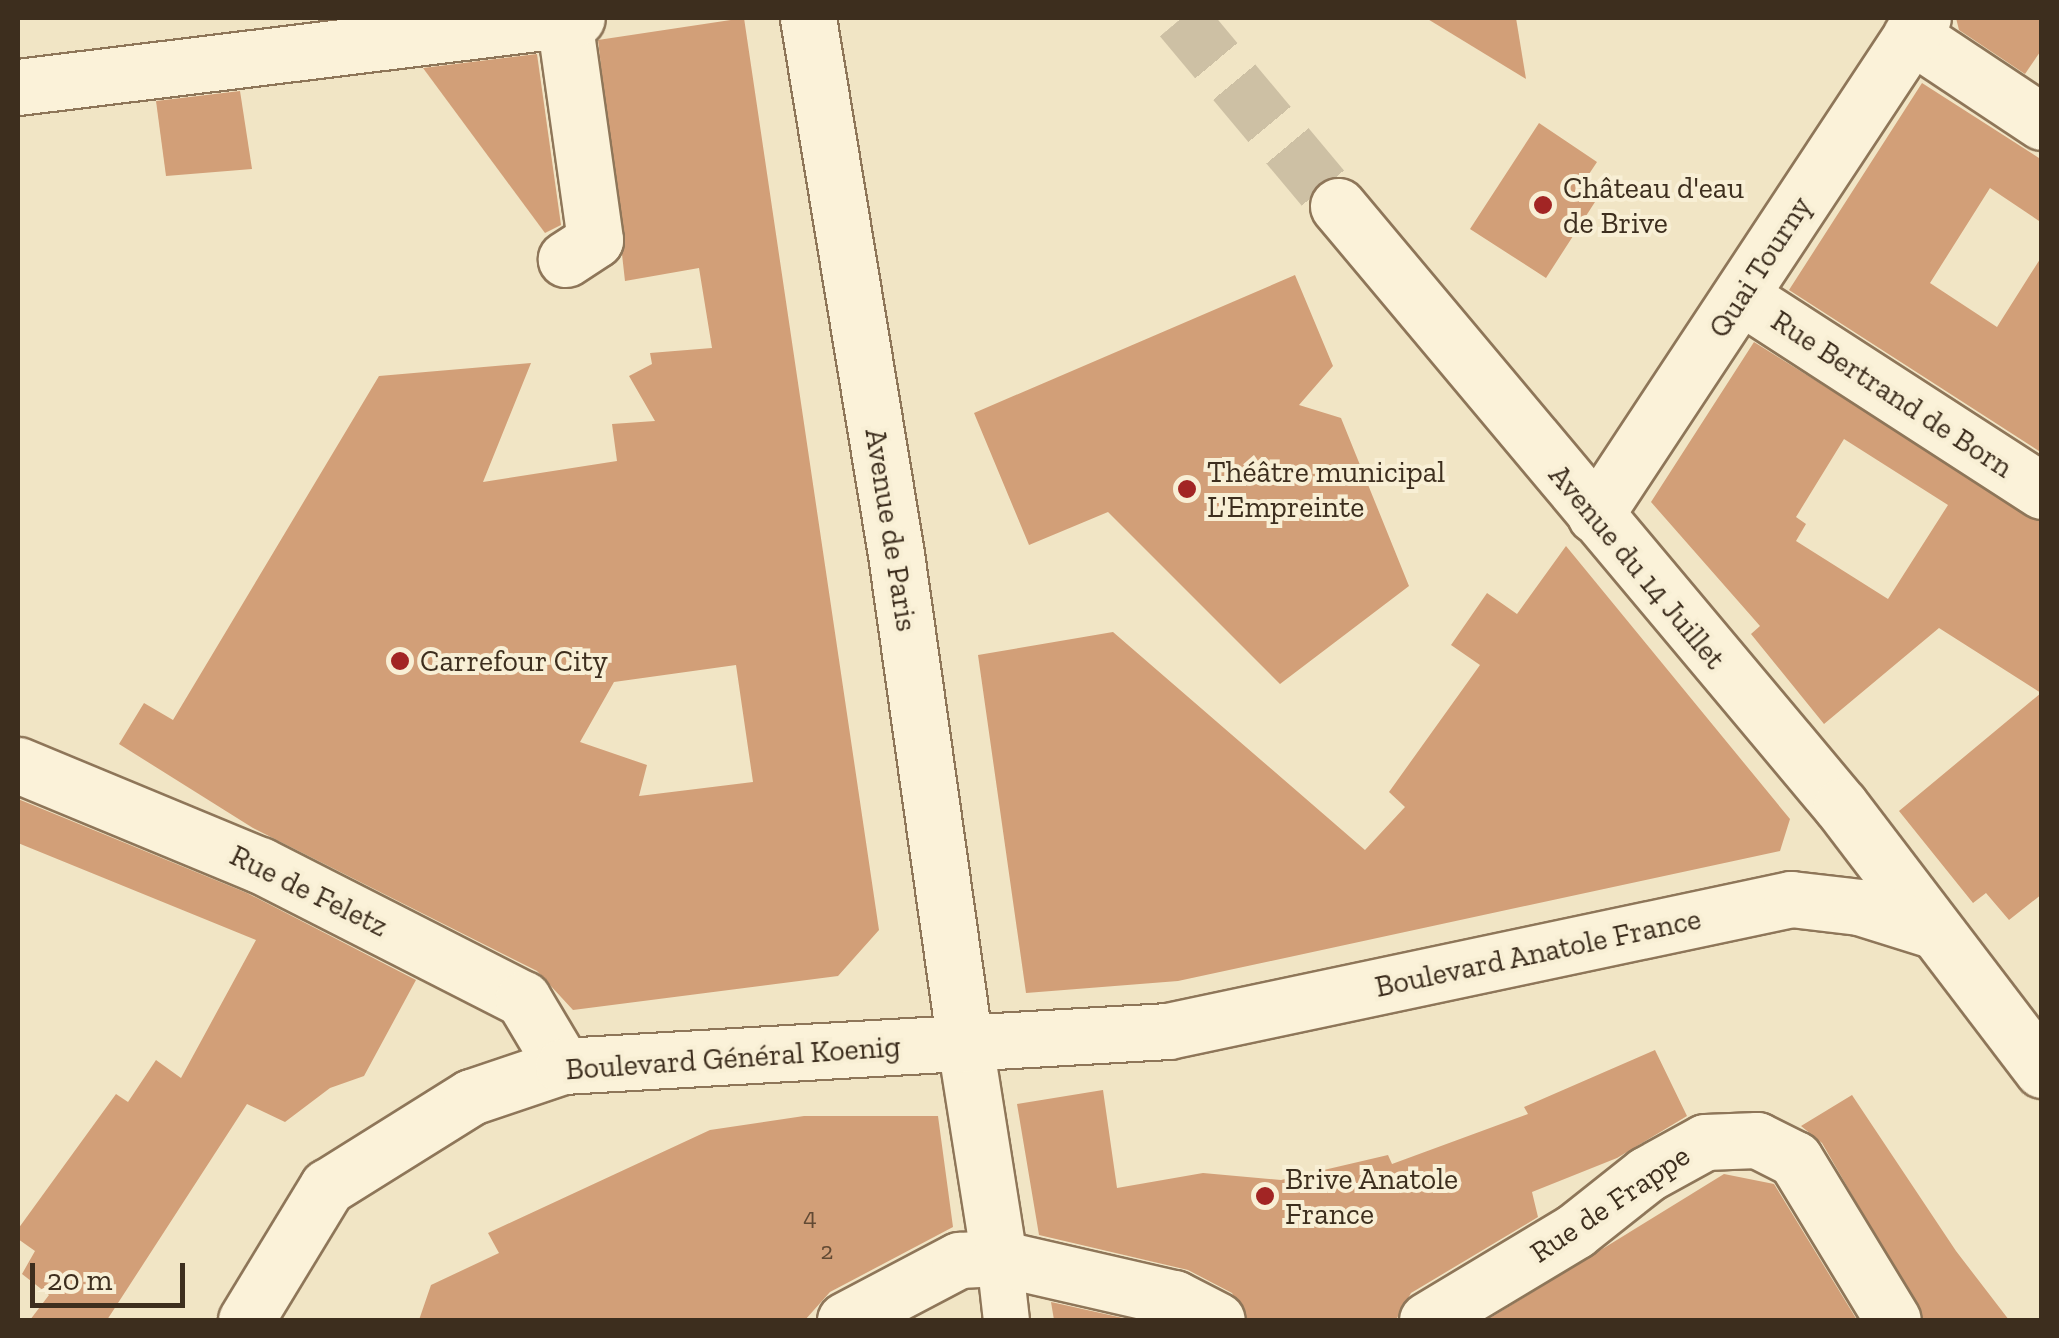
<!DOCTYPE html>
<html>
<head>
<meta charset="utf-8">
<style>
  body { margin:0 }
  #map { position:relative; width:2059px; height:1338px; overflow:hidden; background:#f1e5c5; font-family:"Zilla Slab",serif }
  div>[style] { position:absolute }
  [style*='--x'] { left:calc(var(--x)*1px); top:calc(var(--y)*1px); width:calc(var(--w)*1px); rotate:calc(var(--a)*1deg) }
  .building>* { inset:0; background:#d29f78 }
  .secondary-tunnel>* { height:55px; margin-top:-27.5px; transform-origin:0; background:repeating-linear-gradient(90deg,#cdc0a4 0 55px,transparent 0 83px) }
  .roads { filter:drop-shadow(2px 0 #8e7659) drop-shadow(-2px 0 #8e7659) drop-shadow(0 2px #8e7659) drop-shadow(0 -2px #8e7659) }
  .pedestrian>* { height:45px; margin:-22.5px; padding:0 22.5px; transform-origin:22.5px; border-radius:22.5px; background:#fbf2d9 }
  .minor>* { height:55px; margin:-27.5px; padding:0 27.5px; transform-origin:27.5px; border-radius:27.5px; background:#fbf2d9 }
  .secondary>* { height:55px; margin:-27.5px; padding:0 27.5px; transform-origin:27.5px; border-radius:27.5px; background:#fbf2d9 }
  .dots>* { width:28px; height:28px; translate:-50% -50%; box-sizing:border-box; border:5px solid #f8efd5; border-radius:50% }
  span { translate:-50% -50%; white-space:nowrap; text-align:center; line-height:1.15; -webkit-text-stroke:8px #f8efd5; paint-order:stroke }
  .number-label { font-size:25px; color:#624a34 }
  .number-label span { -webkit-text-stroke-width:0 }
  .poi-label { font-size:30px; color:#3d2e1e }
  .left { translate:0 -50%; text-align:left }
  .street-label { font-size:30px; color:#3d2e1e }
  .frame { position:absolute; inset:0; border:20px solid #3d2e1e; pointer-events:none }
  .scale { position:absolute; left:30px; top:1263px; width:155px; height:45px; box-sizing:border-box; border:5px solid #3d2e1e; border-top:0; padding-left:12px; font-size:30px; line-height:35px; white-space:nowrap; color:#3d2e1e; -webkit-text-stroke:8px #f8efd5; paint-order:stroke }
</style>
</head>
<body>
<div id="map">
  <div class="building">
    <div style="clip-path:polygon(evenodd,744px 18px,879px 930px,838px 976px,573px 1010px,537px 971px,253px 828px,119px 744px,144px 703px,173px 720px,379px 376px,531px 363px,483px 482px,617px 461px,612px 424px,655px 421px,629px 376px,652px 364px,650px 353px,712px 348px,699px 268px,625px 281px,598px 40px,744px 18px,736px 665px,753px 782px,639px 796px,647px 765px,580px 742px,614px 682px,736px 665px)"></div>
    <div style="clip-path:polygon(1426px 18px,1516px 18px,1526px 79px)"></div>
    <div style="clip-path:polygon(1956px 18px,2042px 18px,2042px 49px,2025px 74px,1959px 30px)"></div>
    <div style="clip-path:polygon(537px 54px,561px 225px,545px 233px,423px 68px)"></div>
    <div style="clip-path:polygon(1922px 83px,2042px 160px,2042px 223px,1990px 188px,1930px 283px,1997px 327px,2042px 256px,2042px 453px,1789px 290px)"></div>
    <div style="clip-path:polygon(240px 91px,252px 169px,166px 176px,156px 101px)"></div>
    <div style="clip-path:polygon(1539px 123px,1597px 162px,1587px 177px,1604px 188px,1546px 278px,1470px 229px)"></div>
    <div style="clip-path:polygon(1295px 275px,1333px 366px,1299px 405px,1341px 418px,1409px 586px,1280px 684px,1108px 512px,1029px 545px,974px 413px)"></div>
    <div style="clip-path:polygon(evenodd,1754px 342px,2042px 522px,2042px 894px,2009px 920px,1986px 893px,1973px 903px,1899px 811px,2041px 693px,1939px 628px,1824px 724px,1751px 634px,1760px 626px,1651px 502px,1754px 342px,1844px 439px,1948px 505px,1888px 599px,1796px 541px,1806px 524px,1796px 517px,1844px 439px)"></div>
    <div style="clip-path:polygon(1566px 546px,1790px 819px,1780px 851px,1178px 981px,1026px 993px,978px 655px,1113px 632px,1365px 850px,1405px 807px,1389px 792px,1480px 665px,1451px 645px,1487px 593px,1517px 614px)"></div>
    <div style="clip-path:polygon(18px 799px,247px 893px,416px 980px,364px 1076px,330px 1088px,285px 1122px,247px 1104px,107px 1320px,30px 1320px,49px 1295px,22px 1274px,35px 1251px,18px 1239px,18px 1229px,116px 1094px,128px 1102px,156px 1060px,181px 1078px,256px 940px,18px 843px)"></div>
    <div style="clip-path:polygon(1655px 1050px,1687px 1116px,1617px 1158px,1532px 1192px,1538px 1217px,1411px 1293px,1396px 1320px,1248px 1320px,1232px 1293px,1188px 1270px,1039px 1235px,1017px 1104px,1103px 1090px,1117px 1188px,1203px 1173px,1281px 1180px,1388px 1155px,1392px 1164px,1528px 1114px,1524px 1107px)"></div>
    <div style="clip-path:polygon(1852px 1095px,1956px 1251px,2009px 1320px,1924px 1320px,1822px 1143px,1801px 1126px)"></div>
    <div style="clip-path:polygon(804px 1116px,938px 1116px,953px 1227px,830px 1292px,805px 1320px,419px 1320px,431px 1285px,499px 1253px,488px 1233px,710px 1130px)"></div>
    <div style="clip-path:polygon(1724px 1174px,1774px 1184px,1857px 1320px,1487px 1320px)"></div>
    <div style="clip-path:polygon(1051px 1302px,1132px 1320px,1054px 1320px)"></div>
  </div>
  <div class="secondary-tunnel">
    <div style="--x:1181;--y:18;--w:245;--a:50.1"></div>
  </div>
  <div class="roads">
    <div class="pedestrian">
      <div style="--x:999;--y:1258;--w:62;--a:83.6"></div>
    </div>
    <div class="minor">
      <div style="--x:564;--y:19;--w:223;--a:82"></div>
      <div style="--x:595;--y:240;--w:35;--a:147"></div>
      <div style="--x:1911;--y:35;--w:157;--a:33.6"></div>
      <div style="--x:18;--y:87;--w:563;--a:-7.04"></div>
      <div style="--x:1742;--y:297;--w:357;--a:32.9"></div>
      <div style="--x:1595;--y:515;--w:595;--a:-56.58"></div>
      <div style="--x:18;--y:765;--w:262;--a:22.5"></div>
      <div style="--x:260;--y:865;--w:295;--a:27"></div>
      <div style="--x:523;--y:999;--w:78;--a:59.2"></div>
      <div style="--x:965;--y:1044;--w:217;--a:81"></div>
      <div style="--x:845;--y:1320;--w:129;--a:-27.8"></div>
      <div style="--x:959;--y:1260;--w:40;--a:-2.9"></div>
      <div style="--x:999;--y:1258;--w:180;--a:12.9"></div>
      <div style="--x:1174;--y:1298;--w:48;--a:27.1"></div>
      <div style="--x:1427;--y:1320;--w:173;--a:-31"></div>
      <div style="--x:1575;--y:1231;--w:92;--a:-38.4"></div>
      <div style="--x:1647;--y:1174;--w:66;--a:-28.9"></div>
      <div style="--x:1705;--y:1142;--w:52;--a:-2.2"></div>
      <div style="--x:1757;--y:1140;--w:42;--a:26.6"></div>
      <div style="--x:1795;--y:1159;--w:188;--a:58.7"></div>
    </div>
    <div class="secondary">
      <div style="--x:808;--y:18;--w:543;--a:80.68"></div>
      <div style="--x:896;--y:554;--w:495;--a:82"></div>
      <div style="--x:1338;--y:206;--w:783;--a:50.03"></div>
      <div style="--x:1841;--y:806;--w:332;--a:52.7"></div>
      <div style="--x:246;--y:1320;--w:156;--a:-58.7"></div>
      <div style="--x:327;--y:1187;--w:170;--a:-32"></div>
      <div style="--x:471;--y:1097;--w:97;--a:-18.6"></div>
      <div style="--x:563;--y:1066;--w:606;--a:-3.31"></div>
      <div style="--x:1168;--y:1031;--w:637;--a:-11.96"></div>
      <div style="--x:1791;--y:899;--w:68;--a:6.7"></div>
      <div style="--x:1859;--y:907;--w:77;--a:17.3"></div>
    </div>
  </div>
  <div class="dots">
    <div style="left:1543px;top:205px;background:#a22524"></div>
    <div style="left:1187px;top:489px;background:#a22524"></div>
    <div style="left:400px;top:661px;background:#a22524"></div>
    <div style="left:1265px;top:1196px;background:#a22524"></div>
  </div>
  <div class="number-label">
    <span style="left:810px;top:1216px">4</span>
    <span style="left:827px;top:1250px">2</span>
  </div>
  <div class="poi-label">
    <span class="left" style="left:1563px;top:205px">Château d'eau<br>de Brive</span>
    <span class="left" style="left:1207px;top:489px">Théâtre municipal<br>L'Empreinte</span>
    <span class="left" style="left:420px;top:661px">Carrefour City</span>
    <span class="left" style="left:1285px;top:1196px">Brive Anatole<br>France</span>
  </div>
  <div class="street-label">
    <span style="left:1760px;top:267px;rotate:-57deg">Quai Tourny</span>
    <span style="left:1892px;top:394px;rotate:33deg">Rue Bertrand de Born</span>
    <span style="left:891px;top:530px;rotate:81deg">Avenue de Paris</span>
    <span style="left:1637px;top:567px;rotate:50deg">Avenue du 14 Juillet</span>
    <span style="left:309px;top:891px;rotate:26deg">Rue de Feletz</span>
    <span style="left:1538px;top:953px;rotate:-12deg">Boulevard Anatole France</span>
    <span style="left:733px;top:1058px;rotate:-4deg">Boulevard Général Koenig</span>
    <span style="left:1610px;top:1204px;rotate:-34deg">Rue de Frappe</span>
  </div>
  <div class="frame"></div>
  <div class="scale">20 m</div>
</div>
</body>
</html>
